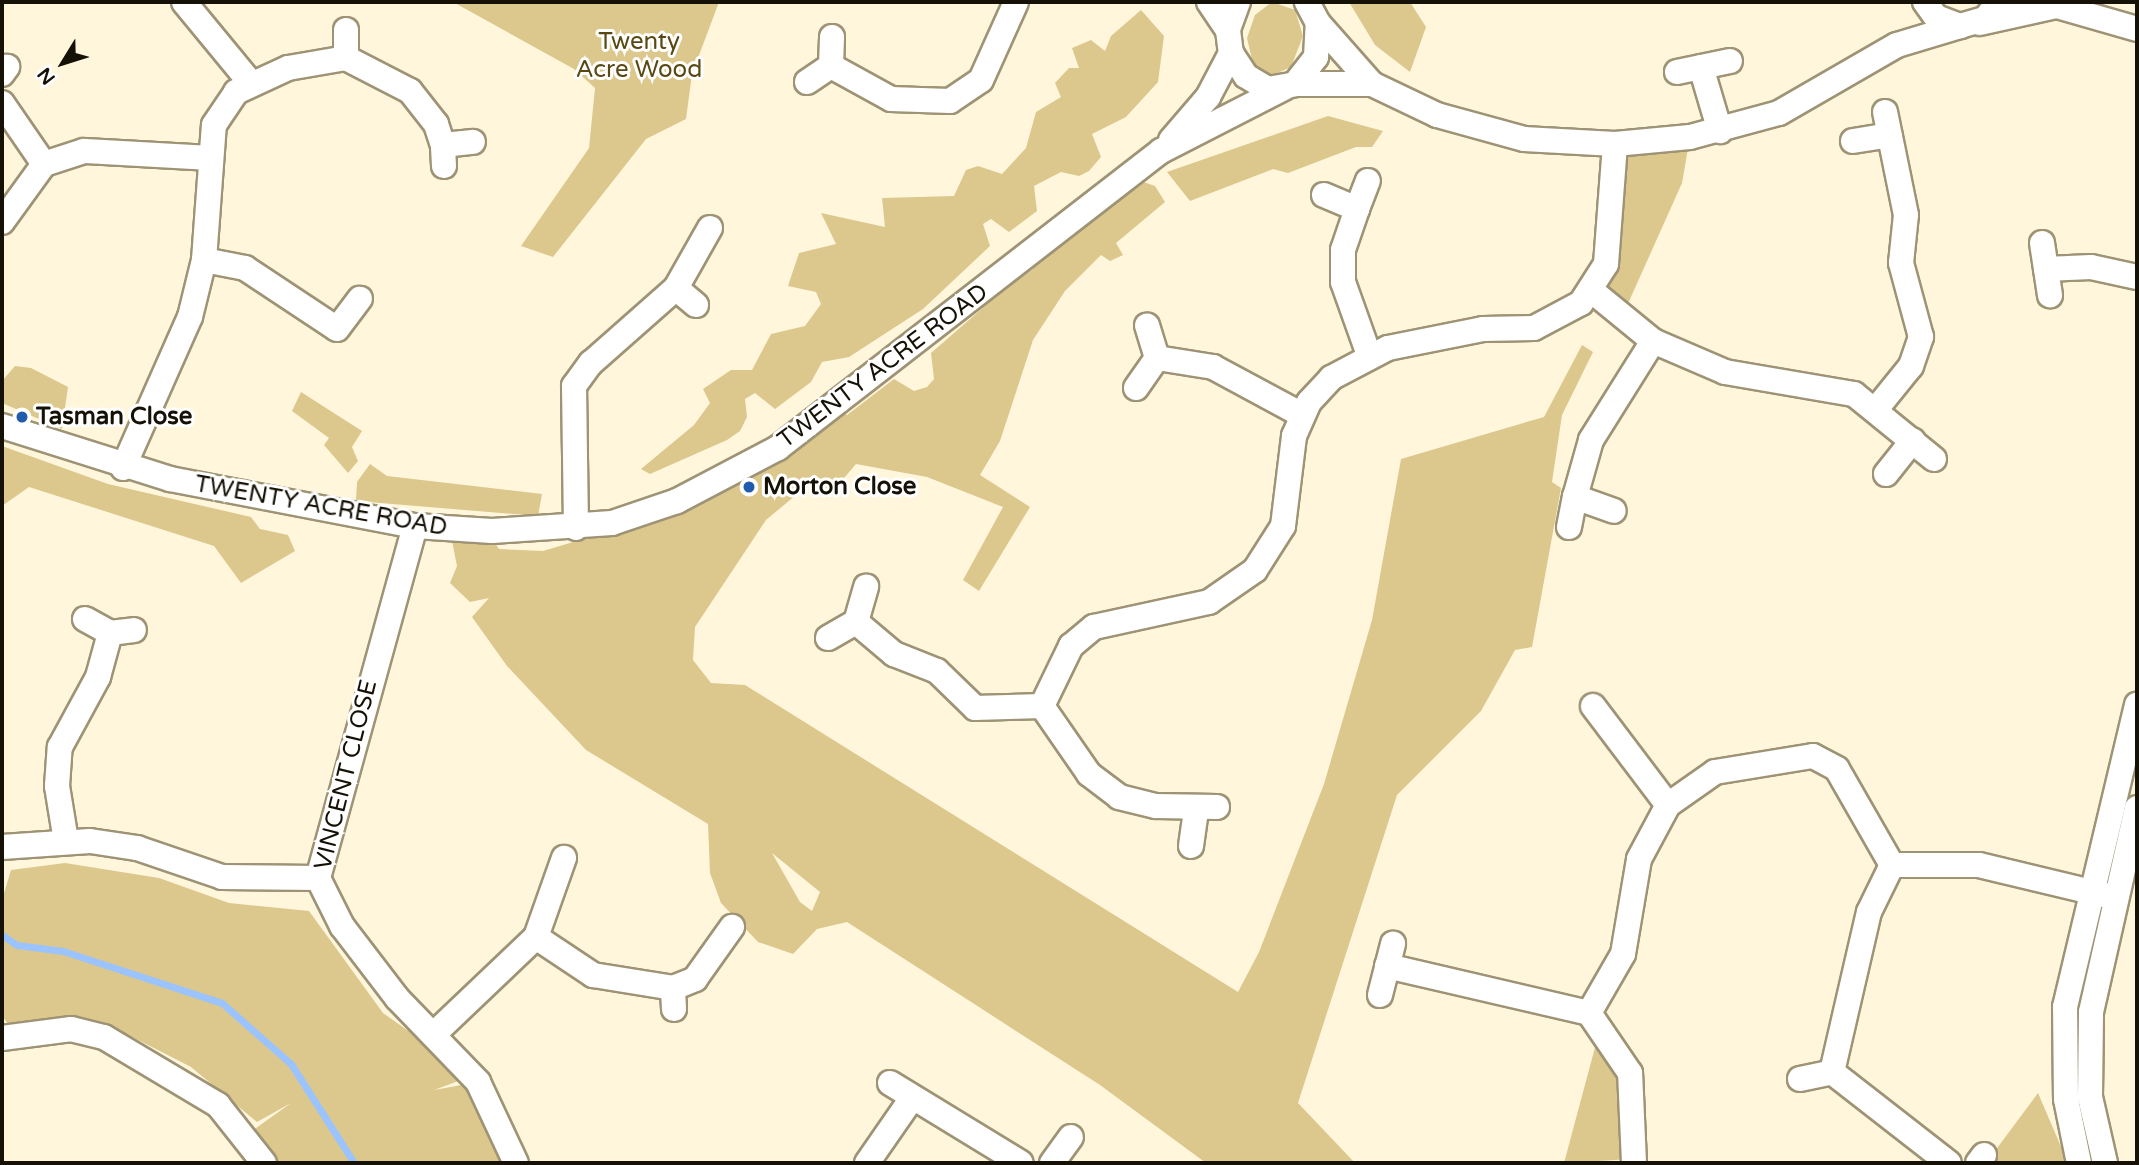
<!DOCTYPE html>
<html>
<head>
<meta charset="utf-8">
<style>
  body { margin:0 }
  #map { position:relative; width:2139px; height:1165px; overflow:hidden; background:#fff6dc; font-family:"Varela Round",sans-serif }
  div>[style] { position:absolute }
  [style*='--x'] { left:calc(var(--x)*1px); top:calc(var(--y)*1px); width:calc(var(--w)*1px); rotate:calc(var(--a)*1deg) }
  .green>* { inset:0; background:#dcc88d }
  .stream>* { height:7px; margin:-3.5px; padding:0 3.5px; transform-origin:3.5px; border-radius:3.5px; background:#9bc3fd }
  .roads { filter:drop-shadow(2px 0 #9e9375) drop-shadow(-2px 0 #9e9375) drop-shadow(0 2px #9e9375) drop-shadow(0 -2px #9e9375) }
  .minor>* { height:24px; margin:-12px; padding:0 12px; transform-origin:12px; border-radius:12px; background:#fff }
  .dots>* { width:19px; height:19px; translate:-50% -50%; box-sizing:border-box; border:4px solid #fff; border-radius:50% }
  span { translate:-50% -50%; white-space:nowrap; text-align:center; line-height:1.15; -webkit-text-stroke:6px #fff; paint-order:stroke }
  .park-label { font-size:24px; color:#594811 }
  .street-label { font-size:24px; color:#151106 }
  .poi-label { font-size:24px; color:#151106; font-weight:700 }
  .left { translate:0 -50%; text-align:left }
  .frame { position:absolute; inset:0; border:4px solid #151106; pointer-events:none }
  .north { position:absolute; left:28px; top:28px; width:70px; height:70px; -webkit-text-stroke:5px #fff; paint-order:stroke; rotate:232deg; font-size:19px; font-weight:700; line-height:28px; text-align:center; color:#151106 }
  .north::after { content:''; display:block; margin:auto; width:24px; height:32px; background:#151106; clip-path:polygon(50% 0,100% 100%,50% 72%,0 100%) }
</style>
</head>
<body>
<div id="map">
  <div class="green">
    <div style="clip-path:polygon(453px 2px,719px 2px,692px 74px,686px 119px,646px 139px,553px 257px,521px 246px,589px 148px,595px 88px,574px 69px)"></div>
    <div style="clip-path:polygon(1272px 2px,1295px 10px,1303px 36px,1291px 67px,1271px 76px,1253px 64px,1247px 38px,1255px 15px)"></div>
    <div style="clip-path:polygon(1349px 2px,1410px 2px,1426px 27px,1410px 72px,1375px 45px)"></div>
    <div style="clip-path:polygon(1141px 10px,1164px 36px,1158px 82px,1126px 117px,1092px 134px,1101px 157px,1089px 171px,1079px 176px,1061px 172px,1034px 186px,1037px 211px,1009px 232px,991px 219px,983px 224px,990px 246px,923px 309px,849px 357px,822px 362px,811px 382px,775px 409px,755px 393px,745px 399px,747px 417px,740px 431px,727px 440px,650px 474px,641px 469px,694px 425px,710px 403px,703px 389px,731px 370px,752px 370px,771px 334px,805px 326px,821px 304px,816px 292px,788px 286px,799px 253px,836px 244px,821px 213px,885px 227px,882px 198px,954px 196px,966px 170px,978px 166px,1002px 174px,1026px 148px,1036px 112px,1061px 97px,1055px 83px,1069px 68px,1079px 68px,1072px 48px,1091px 40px,1105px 51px,1111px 36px)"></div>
    <div style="clip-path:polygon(1328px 116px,1383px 131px,1372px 147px,1356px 147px,1288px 173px,1273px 169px,1190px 201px,1167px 172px)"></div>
    <div style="clip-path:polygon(1690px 137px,1682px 183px,1622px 317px,1600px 278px,1615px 144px)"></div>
    <div style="clip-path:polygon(evenodd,1138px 180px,1155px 186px,1165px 202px,1116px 243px,1123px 255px,1110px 261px,1101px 255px,1065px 291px,1033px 340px,1000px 441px,980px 475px,1030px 507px,979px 591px,963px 580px,1003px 507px,927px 477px,856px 464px,827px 498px,808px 485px,766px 520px,695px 627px,693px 660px,711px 683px,745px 685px,1238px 992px,1259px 952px,1324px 784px,1372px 620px,1401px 459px,1544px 417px,1582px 345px,1593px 352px,1562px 415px,1552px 482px,1561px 488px,1532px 647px,1515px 650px,1481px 711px,1397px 795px,1298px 1103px,1355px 1163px,1206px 1163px,1100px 1085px,847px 922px,817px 929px,793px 954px,758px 942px,721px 903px,710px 873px,708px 824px,586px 750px,507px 666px,472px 617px,489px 598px,470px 602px,450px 583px,457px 566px,452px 541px,471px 533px,492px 539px,499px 549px,543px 551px,701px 504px,787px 456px,837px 410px,847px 415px,894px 379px,914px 391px,927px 387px,934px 379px,931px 353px,985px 306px,988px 294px,1032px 270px,1041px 252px,1076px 233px,1085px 212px,1121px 198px,1138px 180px,772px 853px,820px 892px,812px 911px,800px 902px,772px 853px)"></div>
    <div style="clip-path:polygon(15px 366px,31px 368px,68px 387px,62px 429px,2px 403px,2px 381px)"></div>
    <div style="clip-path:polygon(301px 392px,362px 431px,352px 447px,358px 461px,348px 473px,324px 445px,329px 438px,292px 411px)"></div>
    <div style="clip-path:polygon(2px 446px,108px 484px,251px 517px,260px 529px,288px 535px,295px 551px,241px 583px,214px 546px,29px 487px,2px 506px)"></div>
    <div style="clip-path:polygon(370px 464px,387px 476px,542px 494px,538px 516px,356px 501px,357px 482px)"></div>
    <div style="clip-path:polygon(65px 863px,159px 878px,229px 903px,309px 911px,383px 1013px,472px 1076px,434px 1090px,478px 1082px,515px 1163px,263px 1163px,249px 1133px,291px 1103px,257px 1122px,191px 1067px,109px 1025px,77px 1018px,7px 1023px,2px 1015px,2px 900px,11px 870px)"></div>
    <div style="clip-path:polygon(1601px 1025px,1632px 1068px,1632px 1159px,1564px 1163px)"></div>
    <div style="clip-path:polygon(2038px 1093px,2068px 1163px,1986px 1163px)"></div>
  </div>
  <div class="stream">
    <div style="--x:2;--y:935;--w:18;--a:34"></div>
    <div style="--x:17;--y:945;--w:46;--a:7.4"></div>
    <div style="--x:63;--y:951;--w:167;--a:18.1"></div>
    <div style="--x:222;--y:1003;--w:92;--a:41.5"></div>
    <div style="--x:291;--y:1064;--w:117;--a:57.5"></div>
  </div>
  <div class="roads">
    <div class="minor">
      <div style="--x:184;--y:2;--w:104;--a:50.5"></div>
      <div style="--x:1209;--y:2;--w:34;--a:56"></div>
      <div style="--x:1238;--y:2;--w:30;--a:110"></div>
      <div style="--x:1228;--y:30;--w:23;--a:83"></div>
      <div style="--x:1231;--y:53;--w:27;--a:57"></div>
      <div style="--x:1246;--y:76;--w:26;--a:31"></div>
      <div style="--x:1268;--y:89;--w:27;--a:-10"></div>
      <div style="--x:1295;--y:84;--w:34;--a:-52"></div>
      <div style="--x:1316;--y:57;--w:34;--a:-87"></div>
      <div style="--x:1318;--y:23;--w:24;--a:-118"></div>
      <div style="--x:1925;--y:2;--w:19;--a:54"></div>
      <div style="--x:1936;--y:17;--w:26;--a:21"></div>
      <div style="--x:1960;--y:26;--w:26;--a:-16"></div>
      <div style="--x:1985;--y:19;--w:22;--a:-51"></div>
      <div style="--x:2043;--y:2;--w:98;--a:16"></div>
      <div style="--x:1318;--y:23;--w:81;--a:48.5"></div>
      <div style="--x:1372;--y:84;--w:72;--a:25.5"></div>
      <div style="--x:1437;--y:115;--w:90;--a:15.4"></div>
      <div style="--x:1524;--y:139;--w:91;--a:3.1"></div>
      <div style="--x:1615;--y:144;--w:75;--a:-5.3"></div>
      <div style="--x:1690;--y:137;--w:92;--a:-15.1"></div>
      <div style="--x:1779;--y:113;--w:136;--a:-30"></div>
      <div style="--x:1897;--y:45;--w:66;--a:-16.8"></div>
      <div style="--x:1980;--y:23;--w:74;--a:-12.5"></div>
      <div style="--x:346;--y:30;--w:28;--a:90"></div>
      <div style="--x:831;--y:66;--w:29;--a:-88"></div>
      <div style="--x:1701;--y:67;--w:67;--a:73.5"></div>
      <div style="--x:1677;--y:72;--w:54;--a:-11.7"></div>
      <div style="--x:2;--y:74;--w:9;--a:-54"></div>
      <div style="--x:807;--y:82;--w:29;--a:-34"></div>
      <div style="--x:831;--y:66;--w:68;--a:28.8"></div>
      <div style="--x:891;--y:99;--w:59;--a:1.9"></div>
      <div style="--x:950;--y:101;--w:37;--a:-34"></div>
      <div style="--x:981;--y:80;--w:85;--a:-65.8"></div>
      <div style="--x:1295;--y:84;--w:77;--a:0"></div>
      <div style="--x:2;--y:103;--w:74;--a:55.5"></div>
      <div style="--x:1171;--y:140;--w:57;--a:-49.3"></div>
      <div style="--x:1208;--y:97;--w:50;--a:-62.4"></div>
      <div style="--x:1853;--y:141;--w:37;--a:-9"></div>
      <div style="--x:444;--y:166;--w:21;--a:-93"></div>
      <div style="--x:443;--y:145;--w:30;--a:-6"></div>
      <div style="--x:1324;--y:195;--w:36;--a:23"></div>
      <div style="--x:1357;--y:209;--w:30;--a:-69"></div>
      <div style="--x:1357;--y:209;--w:43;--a:108.9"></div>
      <div style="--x:1343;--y:250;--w:32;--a:90"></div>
      <div style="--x:1343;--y:282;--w:77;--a:70.4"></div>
      <div style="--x:2;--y:222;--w:72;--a:-54.1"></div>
      <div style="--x:44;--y:164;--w:42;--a:-18"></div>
      <div style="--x:84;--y:151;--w:124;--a:3.2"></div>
      <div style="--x:2042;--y:243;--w:53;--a:81.3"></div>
      <div style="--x:204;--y:260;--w:42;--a:11"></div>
      <div style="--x:245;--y:268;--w:110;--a:33.5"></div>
      <div style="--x:337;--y:329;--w:38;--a:-53"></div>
      <div style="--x:2046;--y:269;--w:45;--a:-2.5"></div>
      <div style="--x:2091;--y:267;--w:47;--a:12.3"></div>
      <div style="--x:1592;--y:291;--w:79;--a:39.3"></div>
      <div style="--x:1653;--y:341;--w:78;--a:23.3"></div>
      <div style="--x:1725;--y:372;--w:131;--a:9.7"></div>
      <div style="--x:1854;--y:394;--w:103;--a:39.1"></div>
      <div style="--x:696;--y:305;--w:26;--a:-140"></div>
      <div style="--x:676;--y:288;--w:69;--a:-60.5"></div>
      <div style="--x:1157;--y:358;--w:57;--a:9.1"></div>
      <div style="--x:1213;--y:367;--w:101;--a:28.3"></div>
      <div style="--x:1136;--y:388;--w:37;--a:-55"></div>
      <div style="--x:1157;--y:358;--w:34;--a:-107"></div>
      <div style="--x:1877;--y:408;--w:54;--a:-51"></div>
      <div style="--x:1911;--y:366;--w:31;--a:-71"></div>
      <div style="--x:1921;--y:337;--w:77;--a:-105.1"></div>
      <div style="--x:1901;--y:263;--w:48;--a:-84.1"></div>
      <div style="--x:1906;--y:215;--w:105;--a:-101.5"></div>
      <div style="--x:2;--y:426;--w:176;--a:17.5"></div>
      <div style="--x:170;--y:479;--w:249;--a:10.9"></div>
      <div style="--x:415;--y:526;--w:77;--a:3.7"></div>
      <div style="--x:492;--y:531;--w:120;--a:-3.8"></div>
      <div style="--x:612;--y:523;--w:69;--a:-18.7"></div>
      <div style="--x:677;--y:501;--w:114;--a:-27.7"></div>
      <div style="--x:778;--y:448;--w:485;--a:-37.8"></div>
      <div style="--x:1161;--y:151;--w:138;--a:-27.1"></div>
      <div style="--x:123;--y:468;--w:165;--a:-66.1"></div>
      <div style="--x:190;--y:317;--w:59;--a:-76.2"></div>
      <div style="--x:204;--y:260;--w:135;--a:-85.8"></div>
      <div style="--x:214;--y:125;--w:40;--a:-56"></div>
      <div style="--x:236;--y:92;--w:57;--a:-24.8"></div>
      <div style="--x:288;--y:68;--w:59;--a:-9.8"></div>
      <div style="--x:346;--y:58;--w:72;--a:27.3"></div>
      <div style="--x:410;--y:91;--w:42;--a:51.8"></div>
      <div style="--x:436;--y:124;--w:22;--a:72"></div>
      <div style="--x:1886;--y:474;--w:43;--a:-51.5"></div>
      <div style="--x:1575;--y:497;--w:59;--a:-74.3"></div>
      <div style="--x:1591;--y:440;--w:117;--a:-57.9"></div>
      <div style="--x:415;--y:526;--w:365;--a:105.4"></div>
      <div style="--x:318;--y:878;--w:54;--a:63.4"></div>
      <div style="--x:342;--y:926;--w:91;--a:52.6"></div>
      <div style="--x:397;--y:998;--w:117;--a:46"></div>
      <div style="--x:478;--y:1082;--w:89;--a:64.9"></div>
      <div style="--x:1569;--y:527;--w:31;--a:-79"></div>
      <div style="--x:1575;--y:497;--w:41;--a:19.7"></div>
      <div style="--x:576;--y:528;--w:142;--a:-90.8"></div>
      <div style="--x:574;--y:386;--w:29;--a:-54"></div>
      <div style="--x:591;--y:363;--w:113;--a:-41.4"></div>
      <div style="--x:85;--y:619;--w:29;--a:29"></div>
      <div style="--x:110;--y:633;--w:24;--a:-7"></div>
      <div style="--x:856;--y:622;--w:50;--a:40.1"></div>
      <div style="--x:894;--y:654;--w:46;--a:21.6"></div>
      <div style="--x:937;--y:671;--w:53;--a:44.2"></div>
      <div style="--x:975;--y:708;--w:67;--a:-1.7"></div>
      <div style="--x:1042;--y:706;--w:83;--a:55.3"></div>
      <div style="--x:1089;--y:774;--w:38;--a:37"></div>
      <div style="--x:1119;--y:797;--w:38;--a:14"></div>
      <div style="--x:1156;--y:806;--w:61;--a:0.9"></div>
      <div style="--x:828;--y:638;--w:32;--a:-30"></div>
      <div style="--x:856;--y:622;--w:37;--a:-74"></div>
      <div style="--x:1042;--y:706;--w:67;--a:-64.2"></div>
      <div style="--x:1071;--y:646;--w:30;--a:-40"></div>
      <div style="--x:1094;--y:627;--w:118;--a:-12.3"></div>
      <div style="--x:1209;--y:602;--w:56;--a:-34.8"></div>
      <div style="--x:1255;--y:570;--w:52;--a:-57.5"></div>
      <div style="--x:1283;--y:526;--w:91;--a:-83"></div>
      <div style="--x:1294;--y:436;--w:37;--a:-66"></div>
      <div style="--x:1309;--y:402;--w:33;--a:-47"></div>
      <div style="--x:1331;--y:378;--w:64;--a:-27.8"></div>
      <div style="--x:1388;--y:348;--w:97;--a:-11.3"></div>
      <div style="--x:1483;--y:329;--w:51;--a:-1.1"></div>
      <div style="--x:1534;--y:328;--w:53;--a:-28"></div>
      <div style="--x:1581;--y:303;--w:46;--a:-57.3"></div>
      <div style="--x:1606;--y:264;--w:120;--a:-85.7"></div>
      <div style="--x:1593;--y:706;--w:124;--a:52.9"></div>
      <div style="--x:66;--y:841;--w:56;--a:-99.3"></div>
      <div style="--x:57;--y:786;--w:39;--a:-86"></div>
      <div style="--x:60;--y:747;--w:80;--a:-61.5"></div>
      <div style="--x:98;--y:677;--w:46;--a:-74.7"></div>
      <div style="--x:1191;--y:846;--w:36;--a:-82"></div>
      <div style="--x:2;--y:847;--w:88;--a:-3.9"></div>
      <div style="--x:90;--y:841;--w:48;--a:8.5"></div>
      <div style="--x:137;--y:848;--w:90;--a:18.8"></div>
      <div style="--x:222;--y:877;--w:96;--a:0.6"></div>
      <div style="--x:536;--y:937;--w:84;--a:-70.5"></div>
      <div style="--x:1387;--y:966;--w:207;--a:13.1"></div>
      <div style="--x:1380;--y:995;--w:53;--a:-75.7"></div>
      <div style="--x:674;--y:1009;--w:21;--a:-93"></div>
      <div style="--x:673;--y:988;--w:24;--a:-22"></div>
      <div style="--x:695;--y:979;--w:64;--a:-54.6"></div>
      <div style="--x:433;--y:1035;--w:142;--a:-43.6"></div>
      <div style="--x:536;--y:937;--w:69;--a:33.7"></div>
      <div style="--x:593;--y:975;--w:81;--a:9.2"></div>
      <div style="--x:2;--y:1038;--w:70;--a:-7.4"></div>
      <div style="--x:71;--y:1029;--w:34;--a:14"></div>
      <div style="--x:104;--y:1037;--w:133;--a:30.8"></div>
      <div style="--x:218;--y:1105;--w:74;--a:51.6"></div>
      <div style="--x:1832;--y:1072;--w:164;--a:-77"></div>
      <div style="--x:1869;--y:912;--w:52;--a:-63.9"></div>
      <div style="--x:1892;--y:865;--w:87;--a:0"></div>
      <div style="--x:1979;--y:865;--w:141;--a:13.5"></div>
      <div style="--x:1800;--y:1079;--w:33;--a:-12"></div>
      <div style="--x:1832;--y:1072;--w:148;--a:37.9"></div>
      <div style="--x:890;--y:1083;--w:153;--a:31.4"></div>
      <div style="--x:867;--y:1163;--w:79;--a:-55.3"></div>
      <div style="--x:1052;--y:1163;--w:32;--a:-54"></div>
      <div style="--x:1634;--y:1163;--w:90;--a:-92.5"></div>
      <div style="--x:1630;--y:1073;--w:73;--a:-124.3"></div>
      <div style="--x:1589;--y:1013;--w:68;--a:-60"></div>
      <div style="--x:1623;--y:954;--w:96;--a:-80.4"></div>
      <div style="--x:1639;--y:859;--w:61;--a:-61.8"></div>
      <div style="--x:1668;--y:805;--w:57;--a:-35.1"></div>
      <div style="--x:1715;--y:772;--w:99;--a:-9.3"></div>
      <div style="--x:1813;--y:756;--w:27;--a:28"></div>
      <div style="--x:1837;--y:769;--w:111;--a:60.2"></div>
      <div style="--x:1978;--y:1163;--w:10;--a:-53"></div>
      <div style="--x:2079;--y:1163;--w:65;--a:-101.5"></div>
      <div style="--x:2066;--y:1099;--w:92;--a:-90.6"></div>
      <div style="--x:2065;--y:1007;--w:311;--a:-76.6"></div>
      <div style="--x:2105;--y:1163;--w:68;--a:-102.8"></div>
      <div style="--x:2090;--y:1097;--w:85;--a:-89.3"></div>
      <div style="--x:2091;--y:1012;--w:209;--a:-77.3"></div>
    </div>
  </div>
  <div class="dots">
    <div style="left:22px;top:417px;background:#205bad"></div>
    <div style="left:749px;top:487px;background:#205bad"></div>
  </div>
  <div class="park-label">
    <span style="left:639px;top:56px">Twenty<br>Acre Wood</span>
  </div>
  <div class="street-label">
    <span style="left:883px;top:366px;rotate:-37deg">TWENTY ACRE ROAD</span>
    <span style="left:321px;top:506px;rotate:10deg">TWENTY ACRE ROAD</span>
    <span style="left:346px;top:775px;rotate:-76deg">VINCENT CLOSE</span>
  </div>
  <div class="poi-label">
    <span class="left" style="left:36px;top:417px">Tasman Close</span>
    <span class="left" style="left:763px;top:487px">Morton Close</span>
  </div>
  <div class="frame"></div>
  <div class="north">N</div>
</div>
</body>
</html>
